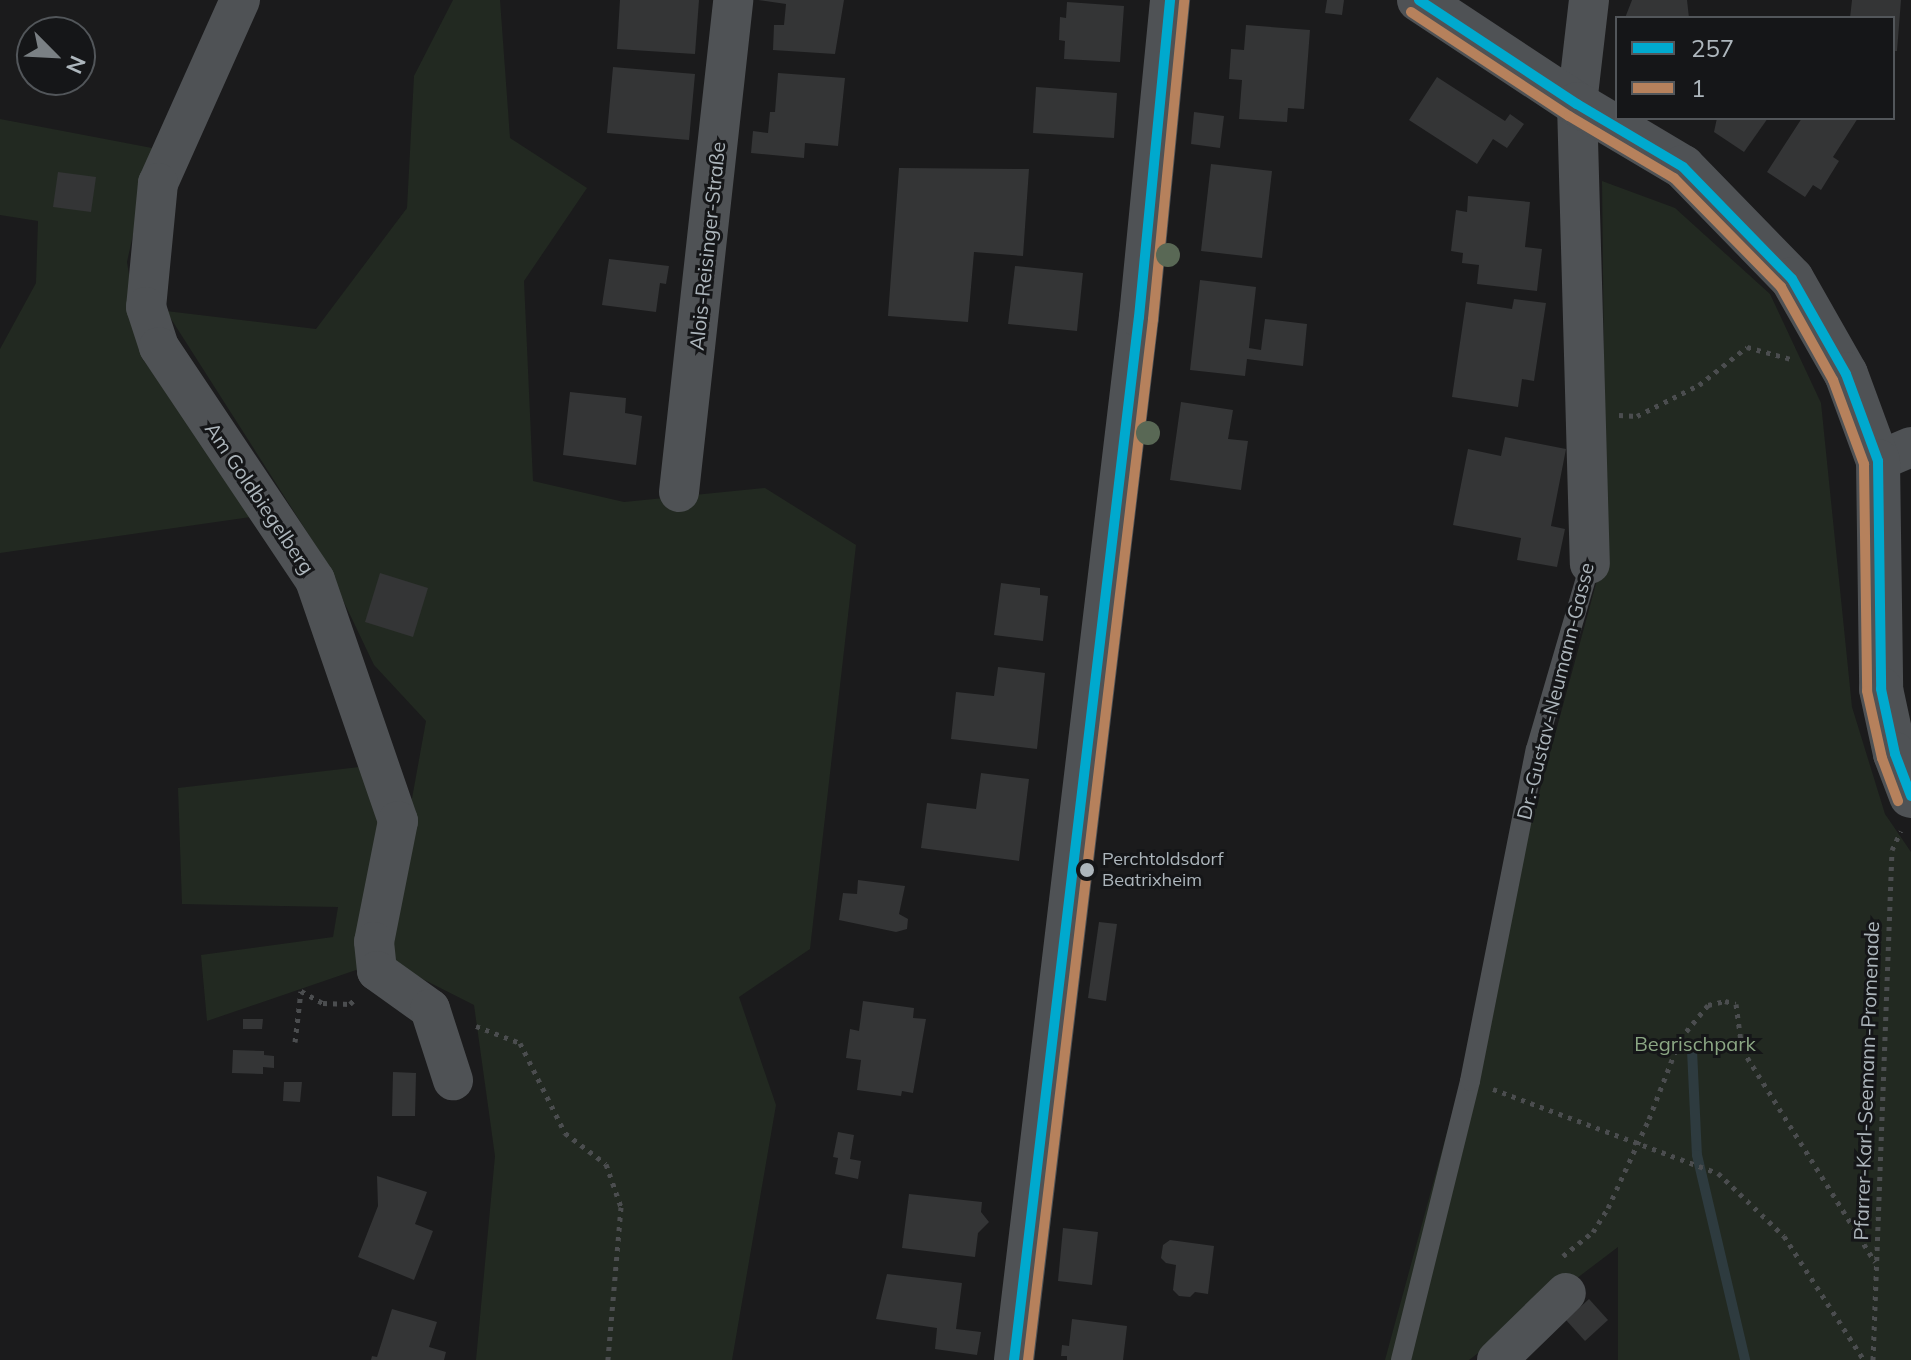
<!DOCTYPE html>
<html>
<head>
<meta charset="utf-8">
<style>
  body { margin:0 }
  #map { position:relative; width:1911px; height:1360px; overflow:hidden; background:#1b1b1c; font-family:Mulish,sans-serif }
  div>[style] { position:absolute }
  [style*='--x'] { left:calc(var(--x)*1px); top:calc(var(--y)*1px); width:calc(var(--w)*1px); rotate:calc(var(--a)*1deg) }
  .green>* { inset:0; background:#222921 }
  .stream>* { height:10px; margin:-5px; padding:0 5px; transform-origin:5px; border-radius:5px; background:#2e3b3f }
  .building>* { inset:0; background:#343536 }
  .path>* { height:5px; margin-top:-2.5px; transform-origin:0; background:repeating-linear-gradient(90deg,#4b4d4f 0 4px,transparent 0 10px) }
  .service>* { height:20px; margin:-10px; padding:0 10px; transform-origin:10px; border-radius:10px; background:#4f5255 }
  .minor>* { height:40px; margin:-20px; padding:0 20px; transform-origin:20px; border-radius:20px; background:#4f5255 }
  .tertiary>* { height:44px; margin:-22px; padding:0 22px; transform-origin:22px; border-radius:22px; background:#4f5255 }
  .bus-1>* { height:10px; margin:-5px; padding:0 5px; transform-origin:5px; border-radius:5px; background:#00a9ce }
  .bus-2>* { height:10px; margin:-5px; padding:0 5px; transform-origin:5px; border-radius:5px; background:#b6815c }
  .trees>* { width:24px; height:24px; margin:-12px; border-radius:50%; background:#596855 }
  .dots>* { width:22px; height:22px; translate:-50% -50%; box-sizing:border-box; border:4px solid #151618; border-radius:50% }
  span { translate:-50% -50%; white-space:nowrap; text-align:center; line-height:1.15; -webkit-text-stroke:6px #151618; paint-order:stroke }
  .bus-label { font-size:18px; color:#adb6bc }
  .left { translate:0 -50%; text-align:left }
  .street-label { font-size:20px; color:#adb6bc }
  .park-label { font-size:20px; color:#8ba784 }
  .legend { position:absolute; left:1615px; top:16px; width:280px; height:104px; box-sizing:border-box; background:#151618; border:2px solid #52565a; margin:0; padding:10px 14px; list-style:none; font-size:24px; color:#adb6bc }
  .legend li { display:flex; align-items:center; gap:16px; height:40px }
  .legend b { width:40px; border:2px solid #52565a }
  .north { position:absolute; left:16px; top:16px; width:80px; height:80px; box-sizing:border-box; background:#151618; border:2px solid #52565a; border-radius:50%; rotate:114deg; font-size:22px; font-weight:700; line-height:32px; text-align:center; color:#adb6bc }
  .north::after { content:''; display:block; margin:auto; width:28px; height:36px; background:#7a8084; clip-path:polygon(50% 0,100% 100%,50% 72%,0 100%) }
</style>
</head>
<body>
<div id="map">
  <div class="green">
    <div style="clip-path:polygon(453px 0,500px 0,510px 138px,587px 188px,524px 281px,533px 481px,624px 502px,765px 488px,856px 545px,810px 949px,739px 997px,776px 1105px,732px 1360px,476px 1360px,495px 1156px,474px 1005px,383px 959px,426px 721px,374px 665px,321px 554px,166px 311px,316px 329px,407px 208px,414px 76px)"></div>
    <div style="clip-path:polygon(0 119px,152px 148px,127px 262px,142px 358px,257px 516px,0 553px,0 349px,36px 283px,38px 221px,0 215px)"></div>
    <div style="clip-path:polygon(1602px 181px,1675px 208px,1770px 294px,1821px 403px,1852px 707px,1885px 814px,1911px 852px,1911px 1360px,1618px 1360px,1618px 1247px,1469px 1360px,1385px 1360px,1606px 547px)"></div>
    <div style="clip-path:polygon(368px 766px,388px 820px,359px 969px,207px 1021px,201px 955px,333px 937px,338px 907px,182px 904px,178px 788px)"></div>
  </div>
  <div class="stream">
    <div style="--x:1692;--y:1050;--w:105;--a:87.3"></div>
    <div style="--x:1697;--y:1155;--w:211;--a:76.8"></div>
  </div>
  <div class="building">
    <div style="clip-path:polygon(620px 0,699px 0,695px 54px,617px 49px)"></div>
    <div style="clip-path:polygon(758px 0,844px 0,835px 54px,773px 50px,774px 25px,784px 25px,786px 4px)"></div>
    <div style="clip-path:polygon(1327px 0,1344px 0,1342px 15px,1325px 13px)"></div>
    <div style="clip-path:polygon(1632px 0,1687px 0,1689px 18px,1625px 18px)"></div>
    <div style="clip-path:polygon(1852px 0,1901px 0,1897px 51px,1893px 51px,1893px 18px,1850px 18px)"></div>
    <div style="clip-path:polygon(1067px 2px,1124px 6px,1120px 62px,1064px 59px,1065px 41px,1059px 40px,1060px 17px,1066px 18px)"></div>
    <div style="clip-path:polygon(1246px 25px,1310px 30px,1304px 109px,1288px 108px,1287px 122px,1239px 119px,1242px 80px,1229px 79px,1231px 49px,1244px 50px)"></div>
    <div style="clip-path:polygon(613px 67px,695px 74px,689px 140px,607px 133px)"></div>
    <div style="clip-path:polygon(778px 73px,845px 78px,838px 146px,805px 143px,804px 158px,751px 153px,753px 131px,768px 133px,770px 112px,775px 112px)"></div>
    <div style="clip-path:polygon(1437px 77px,1505px 121px,1510px 114px,1524px 124px,1507px 148px,1493px 139px,1477px 164px,1409px 120px)"></div>
    <div style="clip-path:polygon(1036px 87px,1117px 93px,1114px 138px,1033px 133px)"></div>
    <div style="clip-path:polygon(1194px 112px,1224px 116px,1220px 148px,1191px 144px)"></div>
    <div style="clip-path:polygon(1717px 118px,1768px 118px,1744px 152px,1714px 132px)"></div>
    <div style="clip-path:polygon(1802px 118px,1858px 118px,1833px 157px,1839px 161px,1821px 190px,1813px 185px,1805px 197px,1767px 172px)"></div>
    <div style="clip-path:polygon(1211px 164px,1272px 171px,1262px 258px,1201px 251px)"></div>
    <div style="clip-path:polygon(899px 168px,1029px 169px,1023px 256px,974px 252px,968px 322px,888px 316px)"></div>
    <div style="clip-path:polygon(58px 172px,96px 177px,91px 212px,53px 207px)"></div>
    <div style="clip-path:polygon(1468px 196px,1530px 202px,1525px 247px,1542px 249px,1537px 291px,1477px 284px,1479px 265px,1462px 263px,1463px 253px,1451px 251px,1456px 210px,1467px 212px)"></div>
    <div style="clip-path:polygon(609px 259px,669px 266px,666px 284px,660px 283px,656px 312px,602px 305px)"></div>
    <div style="clip-path:polygon(1015px 266px,1083px 273px,1077px 331px,1008px 324px)"></div>
    <div style="clip-path:polygon(1200px 280px,1256px 287px,1249px 348px,1261px 350px,1265px 319px,1307px 324px,1303px 366px,1247px 359px,1245px 376px,1190px 370px)"></div>
    <div style="clip-path:polygon(1514px 299px,1546px 303px,1534px 381px,1522px 379px,1518px 407px,1452px 397px,1466px 302px,1512px 309px)"></div>
    <div style="clip-path:polygon(570px 392px,626px 398px,625px 413px,642px 416px,636px 465px,563px 455px)"></div>
    <div style="clip-path:polygon(1181px 402px,1233px 410px,1228px 439px,1248px 441px,1241px 490px,1170px 480px)"></div>
    <div style="clip-path:polygon(1505px 437px,1566px 449px,1551px 526px,1565px 529px,1557px 567px,1517px 560px,1521px 538px,1453px 525px,1468px 449px,1501px 456px)"></div>
    <div style="clip-path:polygon(380px 573px,428px 588px,413px 637px,365px 622px)"></div>
    <div style="clip-path:polygon(1001px 583px,1040px 588px,1040px 595px,1048px 596px,1043px 641px,994px 635px)"></div>
    <div style="clip-path:polygon(998px 667px,1045px 673px,1037px 749px,951px 739px,956px 692px,994px 696px)"></div>
    <div style="clip-path:polygon(981px 773px,1029px 779px,1019px 861px,921px 848px,927px 803px,976px 809px)"></div>
    <div style="clip-path:polygon(858px 880px,905px 886px,899px 914px,908px 919px,907px 929px,896px 932px,839px 920px,843px 893px,857px 894px)"></div>
    <div style="clip-path:polygon(1099px 922px,1117px 924px,1106px 1001px,1088px 998px)"></div>
    <div style="clip-path:polygon(863px 1001px,914px 1008px,913px 1018px,926px 1019px,913px 1093px,902px 1091px,901px 1096px,857px 1090px,861px 1060px,846px 1058px,850px 1029px,859px 1031px)"></div>
    <div style="clip-path:polygon(243px 1019px,263px 1019px,262px 1029px,243px 1029px)"></div>
    <div style="clip-path:polygon(233px 1050px,264px 1051px,264px 1055px,274px 1056px,274px 1068px,263px 1067px,263px 1074px,232px 1073px)"></div>
    <div style="clip-path:polygon(393px 1072px,416px 1073px,415px 1116px,392px 1116px)"></div>
    <div style="clip-path:polygon(284px 1082px,302px 1082px,300px 1102px,283px 1101px)"></div>
    <div style="clip-path:polygon(838px 1132px,854px 1135px,850px 1159px,861px 1161px,858px 1179px,835px 1174px,838px 1158px,833px 1157px)"></div>
    <div style="clip-path:polygon(377px 1176px,427px 1192px,415px 1224px,433px 1231px,414px 1280px,358px 1257px,378px 1206px)"></div>
    <div style="clip-path:polygon(909px 1194px,982px 1202px,981px 1212px,989px 1222px,978px 1233px,975px 1257px,902px 1248px)"></div>
    <div style="clip-path:polygon(1063px 1228px,1098px 1232px,1092px 1285px,1058px 1281px)"></div>
    <div style="clip-path:polygon(1170px 1240px,1214px 1246px,1208px 1294px,1195px 1292px,1190px 1297px,1179px 1296px,1173px 1290px,1176px 1265px,1166px 1263px,1161px 1258px,1163px 1245px)"></div>
    <div style="clip-path:polygon(887px 1274px,962px 1283px,956px 1329px,981px 1332px,977px 1355px,935px 1349px,937px 1328px,876px 1319px)"></div>
    <div style="clip-path:polygon(1589px 1299px,1608px 1320px,1585px 1341px,1566px 1320px)"></div>
    <div style="clip-path:polygon(392px 1309px,437px 1322px,429px 1347px,446px 1352px,444px 1360px,371px 1360px,372px 1356px,377px 1357px)"></div>
    <div style="clip-path:polygon(1072px 1319px,1127px 1326px,1123px 1360px,1067px 1360px,1067px 1356px,1061px 1356px,1062px 1345px,1069px 1346px)"></div>
  </div>
  <div class="path">
    <div style="--x:1619;--y:415;--w:18;--a:3"></div>
    <div style="--x:1637;--y:416;--w:69;--a:-26.6"></div>
    <div style="--x:1699;--y:385;--w:61;--a:-38.4"></div>
    <div style="--x:1747;--y:347;--w:46;--a:15.3"></div>
    <div style="--x:476;--y:1026;--w:47;--a:21.1"></div>
    <div style="--x:520;--y:1043;--w:101;--a:63.4"></div>
    <div style="--x:565;--y:1133;--w:51;--a:37.1"></div>
    <div style="--x:606;--y:1164;--w:46;--a:70.8"></div>
    <div style="--x:621;--y:1207;--w:154;--a:94.9"></div>
    <div style="--x:295;--y:1042;--w:51;--a:-83.3"></div>
    <div style="--x:301;--y:991;--w:25;--a:29"></div>
    <div style="--x:323;--y:1003;--w:27;--a:2"></div>
    <div style="--x:350;--y:1004;--w:6;--a:-45"></div>
    <div style="--x:1493;--y:1089;--w:240;--a:20.5"></div>
    <div style="--x:1718;--y:1173;--w:91;--a:43.7"></div>
    <div style="--x:1784;--y:1236;--w:148;--a:57.2"></div>
    <div style="--x:1563;--y:1256;--w:38;--a:-39"></div>
    <div style="--x:1593;--y:1232;--w:28;--a:-58"></div>
    <div style="--x:1608;--y:1208;--w:98;--a:-65.3"></div>
    <div style="--x:1649;--y:1119;--w:86;--a:-68.8"></div>
    <div style="--x:1680;--y:1039;--w:44;--a:-50.5"></div>
    <div style="--x:1708;--y:1005;--w:17;--a:-13"></div>
    <div style="--x:1725;--y:1001;--w:11;--a:15"></div>
    <div style="--x:1736;--y:1004;--w:45;--a:82.4"></div>
    <div style="--x:1742;--y:1049;--w:251;--a:58"></div>
    <div style="--x:1873;--y:1360;--w:510;--a:-87.87"></div>
    <div style="--x:1892;--y:850;--w:21;--a:-65"></div>
  </div>
  <div class="service">
    <div style="--x:1401;--y:1360;--w:287;--a:-76.1"></div>
    <div style="--x:1470;--y:1081;--w:338;--a:-78.8"></div>
    <div style="--x:1536;--y:749;--w:193;--a:-73.7"></div>
  </div>
  <div class="minor">
    <div style="--x:240;--y:0;--w:201;--a:114.1"></div>
    <div style="--x:158;--y:183;--w:125;--a:95.5"></div>
    <div style="--x:146;--y:307;--w:42;--a:72"></div>
    <div style="--x:159;--y:347;--w:280;--a:56.2"></div>
    <div style="--x:315;--y:580;--w:255;--a:71"></div>
    <div style="--x:398;--y:821;--w:123;--a:101.2"></div>
    <div style="--x:374;--y:942;--w:29;--a:84"></div>
    <div style="--x:377;--y:971;--w:65;--a:35.6"></div>
    <div style="--x:430;--y:1009;--w:75;--a:72.1"></div>
    <div style="--x:1589;--y:0;--w:105;--a:96.6"></div>
    <div style="--x:1577;--y:104;--w:460;--a:88.4"></div>
    <div style="--x:1878;--y:461;--w:36;--a:-23"></div>
    <div style="--x:679;--y:492;--w:495;--a:-83.7"></div>
    <div style="--x:1014;--y:1360;--w:1050;--a:-83.17"></div>
    <div style="--x:1139;--y:317;--w:319;--a:-84.4"></div>
    <div style="--x:1497;--y:1360;--w:96;--a:-44.2"></div>
  </div>
  <div class="tertiary">
    <div style="--x:1419;--y:0;--w:189;--a:33.4"></div>
    <div style="--x:1577;--y:104;--w:123;--a:30.7"></div>
    <div style="--x:1683;--y:167;--w:156;--a:45.8"></div>
    <div style="--x:1792;--y:279;--w:109;--a:60.4"></div>
    <div style="--x:1846;--y:374;--w:93;--a:69.8"></div>
    <div style="--x:1878;--y:461;--w:228;--a:89.2"></div>
    <div style="--x:1881;--y:689;--w:66;--a:77.8"></div>
    <div style="--x:1895;--y:754;--w:45;--a:69.1"></div>
  </div>
  <div class="bus-1">
    <div style="--x:1419;--y:0;--w:189;--a:33.4"></div>
    <div style="--x:1577;--y:104;--w:123;--a:30.7"></div>
    <div style="--x:1683;--y:167;--w:156;--a:45.8"></div>
    <div style="--x:1792;--y:279;--w:109;--a:60.4"></div>
    <div style="--x:1846;--y:374;--w:93;--a:69.8"></div>
    <div style="--x:1878;--y:461;--w:228;--a:89.2"></div>
    <div style="--x:1881;--y:689;--w:66;--a:77.8"></div>
    <div style="--x:1895;--y:754;--w:45;--a:69.1"></div>
    <div style="--x:1014;--y:1360;--w:1050;--a:-83.17"></div>
    <div style="--x:1139;--y:317;--w:319;--a:-84.4"></div>
  </div>
  <div class="bus-2">
    <div style="--x:1411;--y:12;--w:189;--a:33.4"></div>
    <div style="--x:1569;--y:116;--w:122;--a:30.6"></div>
    <div style="--x:1674;--y:178;--w:153;--a:45.5"></div>
    <div style="--x:1781;--y:287;--w:107;--a:60.8"></div>
    <div style="--x:1833;--y:380;--w:90;--a:69.7"></div>
    <div style="--x:1864;--y:464;--w:227;--a:89.2"></div>
    <div style="--x:1867;--y:691;--w:69;--a:77.4"></div>
    <div style="--x:1882;--y:758;--w:46;--a:69.6"></div>
    <div style="--x:1028;--y:1360;--w:1048;--a:-83.15"></div>
    <div style="--x:1153;--y:319;--w:320;--a:-84.4"></div>
  </div>
  <div class="trees">
    <div style="left:1168px;top:255px"></div>
    <div style="left:1148px;top:433px"></div>
  </div>
  <div class="dots">
    <div style="left:1087px;top:870px;background:#adb6bc"></div>
  </div>
  <div class="bus-label">
    <span class="left" style="left:1102px;top:870px">Perchtoldsdorf<br>Beatrixheim</span>
  </div>
  <div class="street-label">
    <span style="left:707px;top:246px;rotate:-84deg">Alois-Reisinger-Straße</span>
    <span style="left:260px;top:498px;rotate:56deg">Am Goldbiegelberg</span>
    <span style="left:1555px;top:691px;rotate:-76deg">Dr.-Gustav-Neumann-Gasse</span>
    <span style="left:1866px;top:1081px;rotate:-88deg">Pfarrer-Karl-Seemann-Promenade</span>
  </div>
  <div class="park-label">
    <span style="left:1695px;top:1043px">Begrischpark</span>
  </div>
  <ul class="legend">
  <li><b style="height:10px;background:#00a9ce"></b>257</li>
  <li><b style="height:10px;background:#b6815c"></b>1</li>
  </ul>
  <div class="north">N</div>
</div>
</body>
</html>
